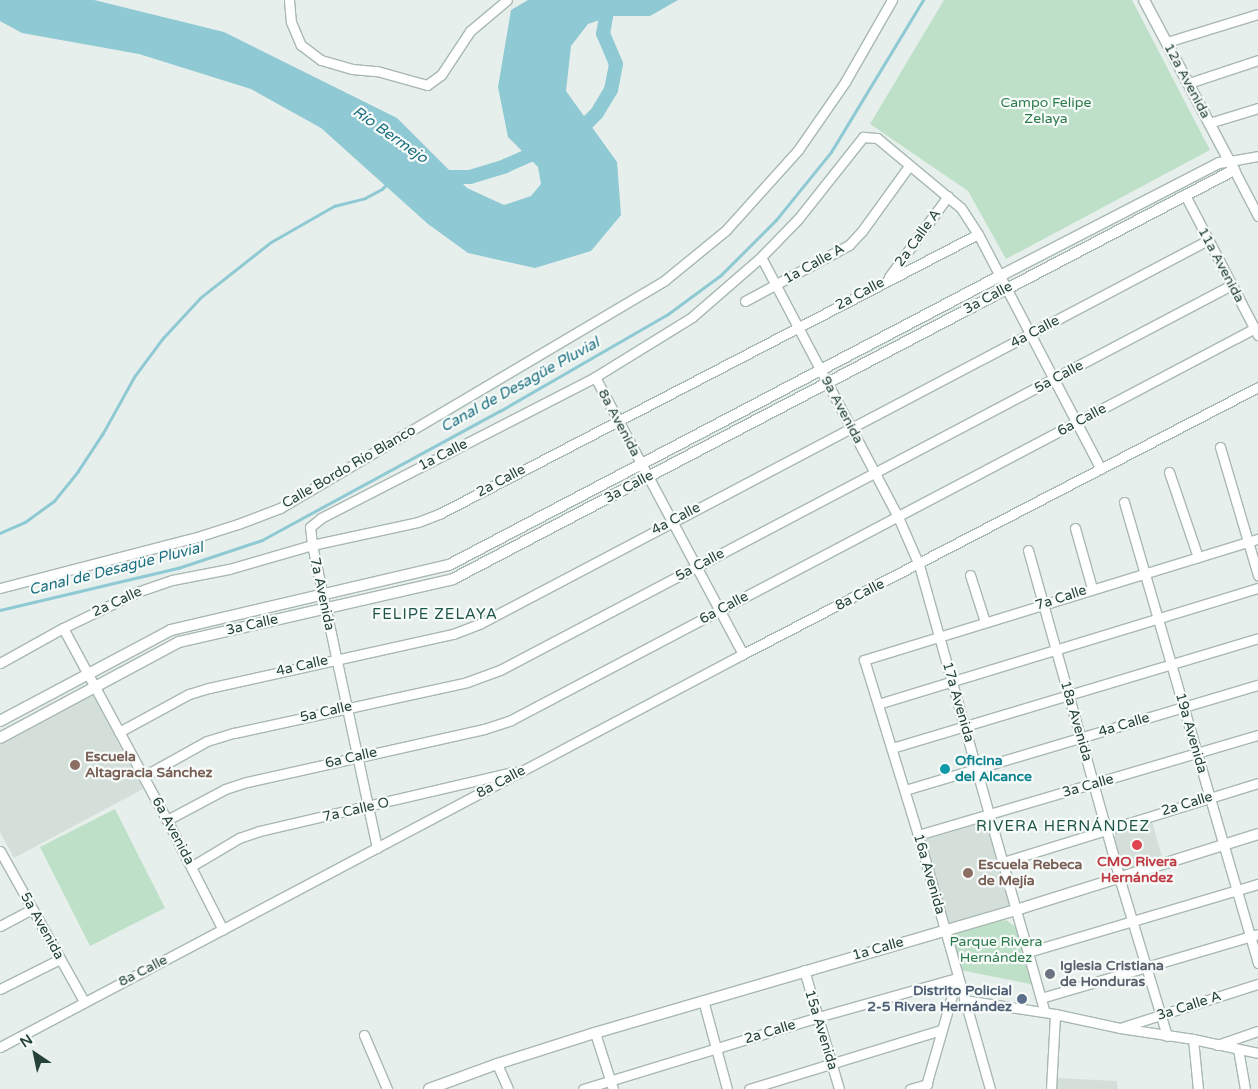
<!DOCTYPE html>
<html>
<head>
<meta charset="utf-8">
<style>
  body { margin:0 }
  #map { position:relative; width:1258px; height:1089px; overflow:hidden; background:#e6efeb; font-family:"Varela Round",sans-serif }
  div>[style] { position:absolute }
  [style*='--x'] { left:calc(var(--x)*1px); top:calc(var(--y)*1px); width:calc(var(--w)*1px); rotate:calc(var(--a)*1deg) }
  .built>* { inset:0; background:#d4dfda }
  .green>* { inset:0; background:#bfe0c8 }
  .water>* { inset:0; background:#8ec9d4 }
  .stream>* { height:2.5px; margin:-1.25px; padding:0 1.25px; transform-origin:1.25px; border-radius:1.25px; background:#8ec9d4 }
  .river>* { height:14px; margin:-7px; padding:0 7px; transform-origin:7px; border-radius:7px; background:#8ec9d4 }
  .roads { filter:drop-shadow(1px 0 #a8b8b2) drop-shadow(-1px 0 #a8b8b2) drop-shadow(0 1px #a8b8b2) drop-shadow(0 -1px #a8b8b2) }
  .minor>* { height:9px; margin:-4.5px; padding:0 4.5px; transform-origin:4.5px; border-radius:4.5px; background:#fff }
  .tertiary>* { height:10px; margin:-5px; padding:0 5px; transform-origin:5px; border-radius:5px; background:#fff }
  .dots>* { width:14px; height:14px; translate:-50% -50%; box-sizing:border-box; border:2px solid #f7fbf9; border-radius:50% }
  span { translate:-50% -50%; white-space:nowrap; text-align:center; line-height:1.15; -webkit-text-stroke:4.5px #f7fbf9; paint-order:stroke }
  .street-label { font-size:14px; color:#24423a }
  .park-label { font-size:14px; color:#2d7a4b }
  .education-label { font-size:14px; color:#785e54; font-weight:700 }
  .left { translate:0 -50%; text-align:left }
  .culture-label { font-size:14px; color:#0d838f; font-weight:700 }
  .health-label { font-size:14px; color:#be3a42; font-weight:700 }
  .worship-label { font-size:14px; color:#5b616d; font-weight:700 }
  .service-label { font-size:14px; color:#4e5e75; font-weight:700 }
  .right { translate:-100% -50%; text-align:right }
  .water-label { font-size:15px; color:#1c6f80; font-style:italic }
  .neighbourhood-label { font-size:15px; color:#1f5548; letter-spacing:1px }
  .north { position:absolute; left:10px; top:1029px; width:50px; height:50px; -webkit-text-stroke:4px #f7fbf9; paint-order:stroke; rotate:326deg; font-size:14px; font-weight:700; line-height:20px; text-align:center; color:#24423a }
  .north::after { content:''; display:block; margin:auto; width:18px; height:22px; background:#24423a; clip-path:polygon(50% 0,100% 100%,50% 72%,0 100%) }
</style>
</head>
<body>
<div id="map">
  <div class="built">
    <div style="clip-path:polygon(93px 695px,143px 789px,14px 858px,0 832px,0 745px)"></div>
    <div style="clip-path:polygon(1151px 818px,1163px 860px,1122px 872px,1110px 830px)"></div>
    <div style="clip-path:polygon(989px 821px,1012px 907px,948px 925px,923px 840px)"></div>
    <div style="clip-path:polygon(1055px 1078px,1117px 1081px,1118px 1089px,1055px 1089px)"></div>
  </div>
  <div class="green">
    <div style="clip-path:polygon(944px 0,1132px 0,1210px 150px,1006px 259px,968px 191px,870px 124px)"></div>
    <div style="clip-path:polygon(115px 809px,165px 908px,90px 946px,40px 847px)"></div>
    <div style="clip-path:polygon(1006px 920px,1017px 928px,1035px 985px,960px 970px,951px 933px)"></div>
  </div>
  <div class="water">
    <div style="clip-path:polygon(0 0,94px 0,224px 32px,397px 118px,467px 188px,504px 205px,531px 196px,541px 184px,538px 167px,508px 137px,498px 87px,511px 10px,528px 0,678px 0,650px 16px,611px 16px,588px 24px,571px 46px,566px 91px,617px 162px,621px 215px,591px 251px,535px 268px,468px 253px,428px 224px,321px 128px,251px 89px,139px 54px,22px 33px,0 21px)"></div>
  </div>
  <div class="stream">
    <div style="--x:0;--y:533;--w:27;--a:-24"></div>
    <div style="--x:25;--y:522;--w:36;--a:-36"></div>
    <div style="--x:54;--y:501;--w:38;--a:-51"></div>
    <div style="--x:78;--y:471;--w:45;--a:-56.7"></div>
    <div style="--x:103;--y:433;--w:64;--a:-61"></div>
    <div style="--x:134;--y:377;--w:49;--a:-53.4"></div>
    <div style="--x:163;--y:338;--w:54;--a:-47.2"></div>
    <div style="--x:200;--y:298;--w:90;--a:-38.3"></div>
    <div style="--x:271;--y:242;--w:73;--a:-29.7"></div>
    <div style="--x:334;--y:206;--w:32;--a:-14"></div>
    <div style="--x:365;--y:198;--w:19;--a:-28"></div>
    <div style="--x:382;--y:189;--w:7;--a:-45"></div>
    <div style="--x:0;--y:610;--w:183;--a:-13.3"></div>
    <div style="--x:178;--y:568;--w:89;--a:-18.4"></div>
    <div style="--x:262;--y:540;--w:271;--a:-28.5"></div>
    <div style="--x:500;--y:411;--w:194;--a:-30"></div>
    <div style="--x:668;--y:314;--w:66;--a:-36.3"></div>
    <div style="--x:721;--y:275;--w:78;--a:-45"></div>
    <div style="--x:776;--y:220;--w:87;--a:-51"></div>
    <div style="--x:831;--y:152;--w:178;--a:-58.8"></div>
  </div>
  <div class="river">
    <div style="--x:575;--y:135;--w:31;--a:-45"></div>
    <div style="--x:597;--y:113;--w:27;--a:-59"></div>
    <div style="--x:611;--y:90;--w:26;--a:-79"></div>
    <div style="--x:616;--y:64;--w:33;--a:-113"></div>
    <div style="--x:603;--y:34;--w:22;--a:-80"></div>
    <div style="--x:607;--y:12;--w:14;--a:-60"></div>
    <div style="--x:438;--y:177;--w:32;--a:0"></div>
    <div style="--x:470;--y:177;--w:37;--a:-17"></div>
    <div style="--x:505;--y:166;--w:43;--a:-23.6"></div>
  </div>
  <div class="roads">
    <div class="minor">
      <div style="--x:289;--y:0;--w:22;--a:85"></div>
      <div style="--x:291;--y:22;--w:25;--a:67"></div>
      <div style="--x:301;--y:45;--w:25;--a:37"></div>
      <div style="--x:321;--y:60;--w:32;--a:16"></div>
      <div style="--x:352;--y:69;--w:25;--a:5"></div>
      <div style="--x:377;--y:71;--w:52;--a:15.6"></div>
      <div style="--x:427;--y:85;--w:17;--a:-36"></div>
      <div style="--x:441;--y:75;--w:53;--a:-56.6"></div>
      <div style="--x:470;--y:31;--w:48;--a:-40"></div>
      <div style="--x:1167;--y:42;--w:95;--a:-17.1"></div>
      <div style="--x:1189;--y:83;--w:73;--a:-18.4"></div>
      <div style="--x:1209;--y:123;--w:51;--a:-17"></div>
      <div style="--x:1230;--y:161;--w:28;--a:-10"></div>
      <div style="--x:1234;--y:170;--w:52;--a:62.4"></div>
      <div style="--x:1185;--y:195;--w:158;--a:62.5"></div>
      <div style="--x:761;--y:257;--w:294;--a:62.2"></div>
      <div style="--x:898;--y:517;--w:52;--a:66.4"></div>
      <div style="--x:919;--y:565;--w:464;--a:74.3"></div>
      <div style="--x:889;--y:277;--w:100;--a:-53.9"></div>
      <div style="--x:745;--y:301;--w:118;--a:-28.3"></div>
      <div style="--x:849;--y:245;--w:19;--a:-47"></div>
      <div style="--x:862;--y:231;--w:80;--a:-54.1"></div>
      <div style="--x:595;--y:377;--w:314;--a:61.9"></div>
      <div style="--x:1220;--y:447;--w:134;--a:73.5"></div>
      <div style="--x:1169;--y:472;--w:90;--a:71.2"></div>
      <div style="--x:1124;--y:502;--w:480;--a:73.8"></div>
      <div style="--x:1075;--y:528;--w:62;--a:74.2"></div>
      <div style="--x:1028;--y:550;--w:339;--a:74.4"></div>
      <div style="--x:1119;--y:877;--w:166;--a:73.2"></div>
      <div style="--x:970;--y:575;--w:49;--a:72.3"></div>
      <div style="--x:0;--y:588;--w:200;--a:-14.5"></div>
      <div style="--x:194;--y:538;--w:46;--a:-17.7"></div>
      <div style="--x:238;--y:524;--w:45;--a:-20.9"></div>
      <div style="--x:280;--y:508;--w:447;--a:-30.6"></div>
      <div style="--x:665;--y:280;--w:79;--a:-39.3"></div>
      <div style="--x:726;--y:230;--w:108;--a:-48"></div>
      <div style="--x:798;--y:150;--w:83;--a:-55.3"></div>
      <div style="--x:845;--y:82;--w:95;--a:-60.2"></div>
      <div style="--x:63;--y:628;--w:218;--a:61.6"></div>
      <div style="--x:167;--y:820;--w:123;--a:63"></div>
      <div style="--x:0;--y:663;--w:72;--a:-29.1"></div>
      <div style="--x:63;--y:628;--w:82;--a:-25.9"></div>
      <div style="--x:137;--y:592;--w:37;--a:-19"></div>
      <div style="--x:172;--y:580;--w:58;--a:-10.9"></div>
      <div style="--x:229;--y:569;--w:86;--a:-16.1"></div>
      <div style="--x:312;--y:545;--w:108;--a:-12.2"></div>
      <div style="--x:418;--y:522;--w:25;--a:-21"></div>
      <div style="--x:441;--y:513;--w:605;--a:-27.45"></div>
      <div style="--x:878;--y:704;--w:397;--a:-17"></div>
      <div style="--x:119;--y:732;--w:80;--a:-28.5"></div>
      <div style="--x:189;--y:694;--w:21;--a:-17"></div>
      <div style="--x:209;--y:688;--w:250;--a:-12.5"></div>
      <div style="--x:453;--y:634;--w:30;--a:-21"></div>
      <div style="--x:481;--y:623;--w:822;--a:-27.78"></div>
      <div style="--x:892;--y:748;--w:382;--a:-16.7"></div>
      <div style="--x:144;--y:776;--w:72;--a:-29.1"></div>
      <div style="--x:207;--y:741;--w:28;--a:-17"></div>
      <div style="--x:234;--y:733;--w:239;--a:-12.3"></div>
      <div style="--x:467;--y:682;--w:35;--a:-20"></div>
      <div style="--x:500;--y:670;--w:826;--a:-27.77"></div>
      <div style="--x:905;--y:790;--w:368;--a:-16.6"></div>
      <div style="--x:167;--y:820;--w:66;--a:-28.1"></div>
      <div style="--x:225;--y:789;--w:23;--a:-18"></div>
      <div style="--x:247;--y:782;--w:243;--a:-12.6"></div>
      <div style="--x:484;--y:729;--w:28;--a:-18"></div>
      <div style="--x:511;--y:720;--w:841;--a:-27.78"></div>
      <div style="--x:918;--y:835;--w:354;--a:-16.4"></div>
      <div style="--x:377;--y:848;--w:310;--a:-102.1"></div>
      <div style="--x:312;--y:545;--w:18;--a:-96"></div>
      <div style="--x:310;--y:527;--w:14;--a:-39"></div>
      <div style="--x:321;--y:518;--w:308;--a:-27.2"></div>
      <div style="--x:595;--y:377;--w:114;--a:-31.7"></div>
      <div style="--x:692;--y:317;--w:91;--a:-41"></div>
      <div style="--x:761;--y:257;--w:53;--a:-45.8"></div>
      <div style="--x:798;--y:219;--w:105;--a:-51.6"></div>
      <div style="--x:863;--y:137;--w:14;--a:4"></div>
      <div style="--x:877;--y:138;--w:109;--a:39.8"></div>
      <div style="--x:961;--y:208;--w:31;--a:57"></div>
      <div style="--x:978;--y:234;--w:265;--a:62.4"></div>
      <div style="--x:0;--y:851;--w:172;--a:60.8"></div>
      <div style="--x:1003;--y:862;--w:267;--a:-17.2"></div>
      <div style="--x:192;--y:866;--w:55;--a:-30.8"></div>
      <div style="--x:239;--y:838;--w:21;--a:-19"></div>
      <div style="--x:259;--y:831;--w:261;--a:-13.1"></div>
      <div style="--x:0;--y:926;--w:36;--a:-28"></div>
      <div style="--x:1028;--y:952;--w:240;--a:-16.5"></div>
      <div style="--x:804;--y:970;--w:124;--a:73.6"></div>
      <div style="--x:0;--y:989;--w:67;--a:-26.6"></div>
      <div style="--x:1041;--y:998;--w:226;--a:-16.4"></div>
      <div style="--x:703;--y:1000;--w:92;--a:74.9"></div>
      <div style="--x:964;--y:1000;--w:92;--a:8.7"></div>
      <div style="--x:1055;--y:1014;--w:66;--a:12.2"></div>
      <div style="--x:1120;--y:1028;--w:74;--a:8.6"></div>
      <div style="--x:1193;--y:1039;--w:66;--a:12.2"></div>
      <div style="--x:1123;--y:1027;--w:142;--a:-17.7"></div>
      <div style="--x:595;--y:1033;--w:59;--a:72.2"></div>
      <div style="--x:364;--y:1035;--w:59;--a:66.9"></div>
      <div style="--x:1193;--y:1039;--w:50;--a:84.3"></div>
      <div style="--x:1217;--y:1045;--w:43;--a:-18.9"></div>
      <div style="--x:0;--y:1047;--w:841;--a:-27.88"></div>
      <div style="--x:743;--y:654;--w:580;--a:-27.4"></div>
      <div style="--x:1238;--y:1049;--w:41;--a:80.1"></div>
      <div style="--x:497;--y:1064;--w:27;--a:66"></div>
      <div style="--x:583;--y:1089;--w:246;--a:-17"></div>
      <div style="--x:818;--y:1017;--w:144;--a:-15.7"></div>
      <div style="--x:749;--y:1089;--w:201;--a:-17.1"></div>
      <div style="--x:910;--y:1089;--w:18;--a:-16"></div>
      <div style="--x:925;--y:1089;--w:116;--a:-73.9"></div>
      <div style="--x:990;--y:1089;--w:264;--a:-105.8"></div>
      <div style="--x:918;--y:835;--w:183;--a:-107.1"></div>
      <div style="--x:864;--y:660;--w:412;--a:-17.1"></div>
      <div style="--x:1051;--y:1089;--w:75;--a:-86.9"></div>
    </div>
    <div class="tertiary">
      <div style="--x:0;--y:721;--w:194;--a:-28"></div>
      <div style="--x:171;--y:630;--w:285;--a:-13.2"></div>
      <div style="--x:449;--y:565;--w:622;--a:-27.68"></div>
      <div style="--x:1000;--y:276;--w:246;--a:-27.3"></div>
      <div style="--x:1219;--y:163;--w:11;--a:-10"></div>
      <div style="--x:0;--y:738;--w:203;--a:-28.2"></div>
      <div style="--x:179;--y:642;--w:281;--a:-12.9"></div>
      <div style="--x:453;--y:579;--w:882;--a:-27.64"></div>
      <div style="--x:1234;--y:170;--w:192;--a:-117.9"></div>
      <div style="--x:429;--y:1089;--w:72;--a:-20.2"></div>
      <div style="--x:497;--y:1064;--w:103;--a:-17.6"></div>
      <div style="--x:595;--y:1033;--w:439;--a:-16.3"></div>
      <div style="--x:1016;--y:910;--w:254;--a:-17.4"></div>
    </div>
  </div>
  <div class="dots">
    <div style="left:75px;top:765px;background:#8d6e63"></div>
    <div style="left:945px;top:769px;background:#0f9aa8"></div>
    <div style="left:1137px;top:845px;background:#e0444e"></div>
    <div style="left:968px;top:873px;background:#8d6e63"></div>
    <div style="left:1050px;top:974px;background:#6b7280"></div>
    <div style="left:1022px;top:999px;background:#5c6f8a"></div>
  </div>
  <div class="street-label">
    <span style="left:1187px;top:81px;rotate:62deg">12a Avenida</span>
    <span style="left:918px;top:238px;rotate:-54deg">2a Calle A</span>
    <span style="left:814px;top:264px;rotate:-29deg">1a Calle A</span>
    <span style="left:1221px;top:265px;rotate:62deg">11a Avenida</span>
    <span style="left:860px;top:294px;rotate:-28deg">2a Calle</span>
    <span style="left:988px;top:298px;rotate:-28deg">3a Calle</span>
    <span style="left:1035px;top:332px;rotate:-28deg">4a Calle</span>
    <span style="left:1059px;top:377px;rotate:-28deg">5a Calle</span>
    <span style="left:842px;top:410px;rotate:62deg">9a Avenida</span>
    <span style="left:1082px;top:420px;rotate:-28deg">6a Calle</span>
    <span style="left:619px;top:423px;rotate:62deg">8a Avenida</span>
    <span style="left:443px;top:455px;rotate:-27deg">1a Calle</span>
    <span style="left:349px;top:467px;rotate:-30deg">Calle Bordo Río Blanco</span>
    <span style="left:501px;top:481px;rotate:-28deg">2a Calle</span>
    <span style="left:629px;top:487px;rotate:-28deg">3a Calle</span>
    <span style="left:676px;top:519px;rotate:-28deg">4a Calle</span>
    <span style="left:700px;top:565px;rotate:-28deg">5a Calle</span>
    <span style="left:322px;top:594px;rotate:78deg">7a Avenida</span>
    <span style="left:860px;top:595px;rotate:-27deg">8a Calle</span>
    <span style="left:1061px;top:598px;rotate:-18deg">7a Calle</span>
    <span style="left:117px;top:602px;rotate:-25deg">2a Calle</span>
    <span style="left:724px;top:608px;rotate:-28deg">6a Calle</span>
    <span style="left:252px;top:625px;rotate:-13deg">3a Calle</span>
    <span style="left:302px;top:666px;rotate:-13deg">4a Calle</span>
    <span style="left:958px;top:702px;rotate:74deg">17a Avenida</span>
    <span style="left:326px;top:712px;rotate:-13deg">5a Calle</span>
    <span style="left:1076px;top:721px;rotate:74deg">18a Avenida</span>
    <span style="left:1124px;top:725px;rotate:-17deg">4a Calle</span>
    <span style="left:1191px;top:733px;rotate:74deg">19a Avenida</span>
    <span style="left:351px;top:758px;rotate:-13deg">6a Calle</span>
    <span style="left:501px;top:782px;rotate:-28deg">8a Calle</span>
    <span style="left:1088px;top:786px;rotate:-16deg">3a Calle</span>
    <span style="left:1187px;top:804px;rotate:-17deg">2a Calle</span>
    <span style="left:356px;top:810px;rotate:-13deg">7a Calle O</span>
    <span style="left:173px;top:831px;rotate:62deg">6a Avenida</span>
    <span style="left:929px;top:874px;rotate:74deg">16a Avenida</span>
    <span style="left:42px;top:926px;rotate:61deg">5a Avenida</span>
    <span style="left:878px;top:949px;rotate:-16deg">1a Calle</span>
    <span style="left:143px;top:971px;rotate:-27deg">8a Calle</span>
    <span style="left:1189px;top:1006px;rotate:-18deg">3a Calle A</span>
    <span style="left:821px;top:1030px;rotate:73deg">15a Avenida</span>
    <span style="left:770px;top:1032px;rotate:-17deg">2a Calle</span>
  </div>
  <div class="park-label">
    <span style="left:1046px;top:111px">Campo Felipe<br>Zelaya</span>
    <span style="left:996px;top:950px">Parque Rivera<br>Hernández</span>
  </div>
  <div class="education-label">
    <span class="left" style="left:85px;top:765px">Escuela<br>Altagracia Sánchez</span>
    <span class="left" style="left:978px;top:873px">Escuela Rebeca<br>de Mejía</span>
  </div>
  <div class="culture-label">
    <span class="left" style="left:955px;top:769px">Oficina<br>del Alcance</span>
  </div>
  <div class="health-label">
    <span style="left:1137px;top:870px">CMO Rivera<br>Hernández</span>
  </div>
  <div class="worship-label">
    <span class="left" style="left:1060px;top:974px">Iglesia Cristiana<br>de Honduras</span>
  </div>
  <div class="service-label">
    <span class="right" style="left:1012px;top:999px">Distrito Policial<br>2-5 Rivera Hernández</span>
  </div>
  <div class="water-label">
    <span style="left:390px;top:135px;rotate:35deg">Río Bermejo</span>
    <span style="left:520px;top:385px;rotate:-29deg">Canal de Desagüe Pluvial</span>
    <span style="left:116px;top:569px;rotate:-14deg">Canal de Desagüe Pluvial</span>
  </div>
  <div class="neighbourhood-label">
    <span style="left:435px;top:615px">FELIPE ZELAYA</span>
    <span style="left:1063px;top:827px">RIVERA HERNÁNDEZ</span>
  </div>
  <div class="north">N</div>
</div>
</body>
</html>
